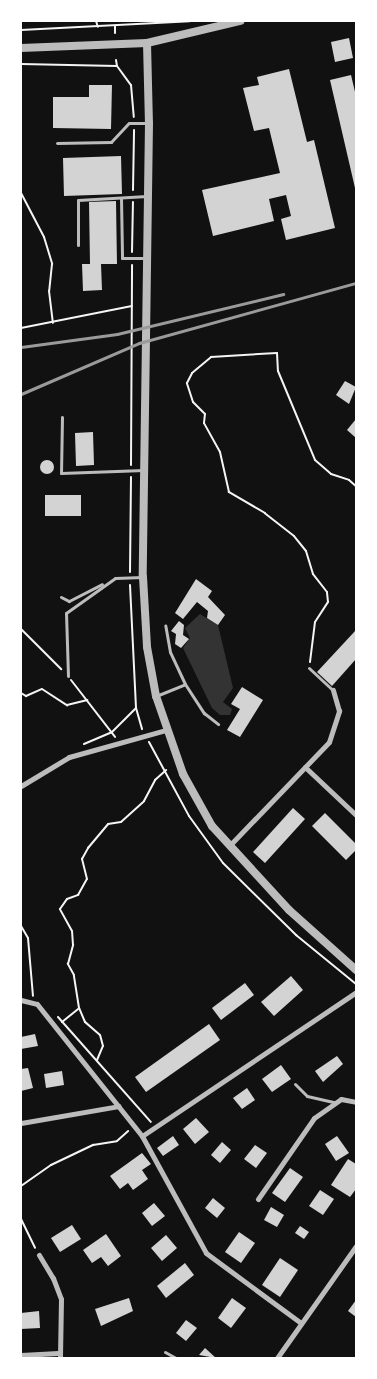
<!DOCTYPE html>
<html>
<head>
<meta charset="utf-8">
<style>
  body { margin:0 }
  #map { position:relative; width:377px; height:1379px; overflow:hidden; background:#111; font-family:"Varela Round",sans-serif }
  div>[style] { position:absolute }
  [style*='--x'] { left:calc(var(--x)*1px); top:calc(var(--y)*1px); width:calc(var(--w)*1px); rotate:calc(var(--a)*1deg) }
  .water>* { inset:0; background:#333 }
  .building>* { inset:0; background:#d3d3d3 }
  .round { border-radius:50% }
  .path>* { height:2px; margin:-1px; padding:0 1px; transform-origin:1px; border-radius:1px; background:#f5f5f5 }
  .service>* { height:3px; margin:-1.5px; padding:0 1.5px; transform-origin:1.5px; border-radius:1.5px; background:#bcbcbc }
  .minor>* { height:5px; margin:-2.5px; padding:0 2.5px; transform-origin:2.5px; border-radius:2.5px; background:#bcbcbc }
  .tertiary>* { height:8px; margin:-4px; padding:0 4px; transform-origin:4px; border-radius:4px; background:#bcbcbc }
  .rail>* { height:3px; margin:-1.5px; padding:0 1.5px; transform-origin:1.5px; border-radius:1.5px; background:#9a9a9a }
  span { translate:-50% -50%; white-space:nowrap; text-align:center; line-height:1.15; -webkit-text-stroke:4px #fff; paint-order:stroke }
  .frame { position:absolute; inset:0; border:22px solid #fff; pointer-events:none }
</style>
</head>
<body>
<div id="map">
  <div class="water">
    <div style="clip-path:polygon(200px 614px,218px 625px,233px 688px,223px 702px,232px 709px,230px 715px,220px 715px,212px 708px,183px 648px,190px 638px,185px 628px)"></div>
  </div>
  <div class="building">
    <div style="clip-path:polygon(349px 38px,353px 58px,335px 62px,331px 42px)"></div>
    <div style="clip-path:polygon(289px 69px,307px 142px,314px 140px,335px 228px,286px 240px,281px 219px,291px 216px,286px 195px,269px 199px,274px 221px,213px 236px,202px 190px,280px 173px,269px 128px,254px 131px,243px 88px,259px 85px,257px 77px)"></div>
    <div style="clip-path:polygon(351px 75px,356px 96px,355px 188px,330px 80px)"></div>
    <div style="clip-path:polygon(89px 85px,112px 85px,111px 129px,53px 128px,53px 97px,89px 97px)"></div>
    <div style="clip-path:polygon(121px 156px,122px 194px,64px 196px,63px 158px)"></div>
    <div style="clip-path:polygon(116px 201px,117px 264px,101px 264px,102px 290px,83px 291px,82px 264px,90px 264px,89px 202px)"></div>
    <div style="clip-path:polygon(345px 381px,356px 387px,349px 404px,336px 395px)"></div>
    <div style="clip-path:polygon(356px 419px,356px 438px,347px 430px)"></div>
    <div style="clip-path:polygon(93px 432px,94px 465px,76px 466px,75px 433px)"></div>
    <div class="round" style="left:40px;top:460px;width:14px;height:14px"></div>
    <div style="clip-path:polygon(45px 495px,81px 495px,81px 516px,45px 516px)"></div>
    <div style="clip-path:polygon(196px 579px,212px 591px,208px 597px,225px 615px,218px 625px,207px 618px,208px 611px,197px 602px,183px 619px,175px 613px)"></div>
    <div style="clip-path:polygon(179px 621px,184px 625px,183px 635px,189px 639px,181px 648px,175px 644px,176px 634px,171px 631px)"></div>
    <div style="clip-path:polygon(356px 630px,356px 659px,332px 686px,317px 672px)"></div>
    <div style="clip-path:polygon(242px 687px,263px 700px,240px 737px,227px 730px,240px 709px,231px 704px)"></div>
    <div style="clip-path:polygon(293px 808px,305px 819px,265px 863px,253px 852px)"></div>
    <div style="clip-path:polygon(325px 813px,356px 844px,356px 850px,346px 860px,312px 826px)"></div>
    <div style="clip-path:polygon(291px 976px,303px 990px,274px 1016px,261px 1002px)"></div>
    <div style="clip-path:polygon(245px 983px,254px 995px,221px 1020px,212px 1008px)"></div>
    <div style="clip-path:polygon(209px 1024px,220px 1040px,146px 1092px,135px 1077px)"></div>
    <div style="clip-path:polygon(35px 1034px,38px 1046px,21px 1049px,21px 1037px)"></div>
    <div style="clip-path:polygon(337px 1056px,343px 1064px,323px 1082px,315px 1071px)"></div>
    <div style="clip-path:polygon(281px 1065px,291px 1079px,272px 1092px,262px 1079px)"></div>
    <div style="clip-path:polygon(28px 1068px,33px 1088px,21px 1091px,21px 1069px)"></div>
    <div style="clip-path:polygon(62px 1071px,64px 1085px,46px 1088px,44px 1074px)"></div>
    <div style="clip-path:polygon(247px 1088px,255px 1100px,242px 1109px,233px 1098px)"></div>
    <div style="clip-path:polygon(196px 1118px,209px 1132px,195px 1144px,183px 1129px)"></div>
    <div style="clip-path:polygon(173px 1136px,179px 1145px,163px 1156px,157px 1148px)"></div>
    <div style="clip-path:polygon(337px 1136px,349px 1153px,336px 1161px,325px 1144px)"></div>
    <div style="clip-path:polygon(222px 1142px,231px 1150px,220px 1163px,211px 1155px)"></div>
    <div style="clip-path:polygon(255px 1145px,267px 1153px,256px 1168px,244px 1159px)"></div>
    <div style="clip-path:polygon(142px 1153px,151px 1164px,142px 1170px,148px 1179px,133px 1190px,128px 1183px,120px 1189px,110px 1176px)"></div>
    <div style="clip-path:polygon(348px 1159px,356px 1164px,356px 1189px,350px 1197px,331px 1185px)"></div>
    <div style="clip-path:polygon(290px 1168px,303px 1177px,285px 1202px,272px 1193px)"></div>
    <div style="clip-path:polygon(320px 1190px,334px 1199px,323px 1215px,309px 1206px)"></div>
    <div style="clip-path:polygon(213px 1198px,225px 1208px,217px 1218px,205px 1208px)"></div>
    <div style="clip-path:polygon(154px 1203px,165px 1216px,152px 1226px,142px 1213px)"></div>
    <div style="clip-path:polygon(271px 1207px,284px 1215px,277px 1227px,264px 1220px)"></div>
    <div style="clip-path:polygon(72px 1225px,81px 1239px,60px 1252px,51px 1238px)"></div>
    <div style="clip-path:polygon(300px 1226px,309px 1232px,304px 1239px,295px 1233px)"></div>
    <div style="clip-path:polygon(239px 1232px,255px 1243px,241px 1263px,225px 1252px)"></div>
    <div style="clip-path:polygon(106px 1234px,121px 1256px,108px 1266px,101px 1257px,92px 1263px,83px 1250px)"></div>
    <div style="clip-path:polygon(166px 1235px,177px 1248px,162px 1261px,151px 1248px)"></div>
    <div style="clip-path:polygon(280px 1258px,298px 1270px,280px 1297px,262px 1285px)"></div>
    <div style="clip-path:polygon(185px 1263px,194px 1275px,166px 1298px,157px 1286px)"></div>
    <div style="clip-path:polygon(129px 1298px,133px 1311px,101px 1326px,95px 1309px)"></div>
    <div style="clip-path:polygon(232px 1298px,246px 1308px,231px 1328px,218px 1318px)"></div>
    <div style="clip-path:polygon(356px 1300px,356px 1317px,348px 1311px)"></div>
    <div style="clip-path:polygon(39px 1311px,40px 1328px,21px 1329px,21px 1313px)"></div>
    <div style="clip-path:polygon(186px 1320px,197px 1328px,186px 1341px,176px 1333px)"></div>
    <div style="clip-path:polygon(205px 1348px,216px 1358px,199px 1355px)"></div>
  </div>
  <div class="path">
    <div style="--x:96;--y:21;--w:6;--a:72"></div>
    <div style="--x:115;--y:26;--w:7;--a:90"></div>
    <div style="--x:21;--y:30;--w:169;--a:-3"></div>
    <div style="--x:116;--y:60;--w:6;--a:81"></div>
    <div style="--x:21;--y:64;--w:96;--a:1.2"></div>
    <div style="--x:117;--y:66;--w:24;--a:54"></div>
    <div style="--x:131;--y:85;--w:32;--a:85"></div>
    <div style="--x:133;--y:190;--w:60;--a:-89"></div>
    <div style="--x:21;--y:193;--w:50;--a:62.4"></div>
    <div style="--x:44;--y:237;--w:28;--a:73"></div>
    <div style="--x:52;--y:264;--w:27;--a:96"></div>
    <div style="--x:49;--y:291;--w:32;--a:83"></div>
    <div style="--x:132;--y:252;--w:50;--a:-88.9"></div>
    <div style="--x:21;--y:328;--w:113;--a:-11.2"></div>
    <div style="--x:131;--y:465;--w:200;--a:-89.7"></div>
    <div style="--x:130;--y:572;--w:95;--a:-89.4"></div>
    <div style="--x:130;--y:585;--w:123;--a:87.2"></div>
    <div style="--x:136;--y:708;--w:22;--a:74"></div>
    <div style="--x:21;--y:629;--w:57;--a:45"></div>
    <div style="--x:310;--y:662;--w:40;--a:-82.9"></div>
    <div style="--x:315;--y:622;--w:24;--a:-57"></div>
    <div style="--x:328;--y:602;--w:10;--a:-96"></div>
    <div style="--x:327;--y:592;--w:23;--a:-128"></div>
    <div style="--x:313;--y:574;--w:24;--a:-107"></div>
    <div style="--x:306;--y:551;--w:19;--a:-129"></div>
    <div style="--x:294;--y:536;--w:37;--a:-142"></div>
    <div style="--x:265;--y:513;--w:42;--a:-149.7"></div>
    <div style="--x:229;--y:492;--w:41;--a:-102.7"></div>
    <div style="--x:220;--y:452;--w:33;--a:-119"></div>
    <div style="--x:204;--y:423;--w:9;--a:-84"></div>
    <div style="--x:205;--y:414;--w:17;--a:-135"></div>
    <div style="--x:193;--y:402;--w:20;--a:-108"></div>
    <div style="--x:187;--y:383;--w:11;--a:-63"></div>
    <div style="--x:192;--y:373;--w:25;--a:-40"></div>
    <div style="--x:211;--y:357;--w:66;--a:-3.5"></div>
    <div style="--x:277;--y:353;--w:18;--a:87"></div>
    <div style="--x:278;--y:371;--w:96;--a:67.4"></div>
    <div style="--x:315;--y:460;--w:21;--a:41"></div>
    <div style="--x:331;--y:474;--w:19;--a:18"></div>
    <div style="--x:349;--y:480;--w:9;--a:41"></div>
    <div style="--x:71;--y:680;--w:72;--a:52.3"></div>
    <div style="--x:21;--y:693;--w:6;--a:31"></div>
    <div style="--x:26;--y:696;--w:17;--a:-24"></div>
    <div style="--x:42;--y:689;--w:30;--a:33"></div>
    <div style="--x:67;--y:705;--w:21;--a:-14"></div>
    <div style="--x:149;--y:742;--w:84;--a:61.6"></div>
    <div style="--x:189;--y:816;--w:58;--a:54.1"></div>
    <div style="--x:223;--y:863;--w:103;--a:44.6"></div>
    <div style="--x:296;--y:935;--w:77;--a:39.2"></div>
    <div style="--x:84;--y:744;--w:30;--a:-23"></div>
    <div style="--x:112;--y:732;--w:34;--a:-45"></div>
    <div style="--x:21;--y:926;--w:14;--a:60"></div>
    <div style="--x:28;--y:938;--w:58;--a:85.1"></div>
    <div style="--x:58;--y:1017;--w:140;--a:48.5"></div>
    <div style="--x:62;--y:1022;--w:22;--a:-39"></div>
    <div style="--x:97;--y:1060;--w:15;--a:-67"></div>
    <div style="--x:103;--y:1046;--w:11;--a:-105"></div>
    <div style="--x:100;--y:1035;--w:20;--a:-139"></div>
    <div style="--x:85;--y:1022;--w:15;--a:-113"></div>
    <div style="--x:79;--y:1008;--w:33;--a:-99"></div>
    <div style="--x:74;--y:975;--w:13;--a:-119"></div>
    <div style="--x:68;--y:964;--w:20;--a:-75"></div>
    <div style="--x:73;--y:945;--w:14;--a:-94"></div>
    <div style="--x:72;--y:931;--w:25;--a:-119"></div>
    <div style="--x:60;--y:909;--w:12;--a:-55"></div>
    <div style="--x:67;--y:899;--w:12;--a:-20"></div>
    <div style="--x:78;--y:895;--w:18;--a:-61"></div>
    <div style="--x:87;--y:879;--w:21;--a:-104"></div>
    <div style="--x:82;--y:859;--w:13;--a:-61"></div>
    <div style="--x:88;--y:848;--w:31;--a:-50"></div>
    <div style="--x:108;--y:824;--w:13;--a:-9"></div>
    <div style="--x:121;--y:822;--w:31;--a:-42"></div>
    <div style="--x:144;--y:801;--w:24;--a:-62"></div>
    <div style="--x:155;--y:780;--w:15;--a:-42"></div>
    <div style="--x:21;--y:1186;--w:37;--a:-35"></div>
    <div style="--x:51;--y:1165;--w:47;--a:-25.5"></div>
    <div style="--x:93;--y:1145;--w:24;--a:-9"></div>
    <div style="--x:117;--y:1141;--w:15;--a:-42"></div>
    <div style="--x:21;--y:1219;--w:32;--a:64"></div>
  </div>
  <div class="service">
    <div style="--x:57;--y:143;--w:54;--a:-1.1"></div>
    <div style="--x:111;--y:142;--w:26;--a:-47"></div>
    <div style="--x:129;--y:123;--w:19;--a:0"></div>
    <div style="--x:121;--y:198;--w:60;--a:89"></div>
    <div style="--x:122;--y:258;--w:24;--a:0"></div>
    <div style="--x:78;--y:245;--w:45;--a:-90"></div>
    <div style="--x:78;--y:200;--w:69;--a:-3.3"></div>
    <div style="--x:62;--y:417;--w:56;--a:91"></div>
    <div style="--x:61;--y:473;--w:83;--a:-2.1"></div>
    <div style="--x:115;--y:578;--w:28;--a:-2"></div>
    <div style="--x:61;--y:597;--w:9;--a:27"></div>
    <div style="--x:69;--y:601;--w:37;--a:-27"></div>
    <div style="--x:309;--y:668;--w:33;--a:43"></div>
    <div style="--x:68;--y:676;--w:63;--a:-91.8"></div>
    <div style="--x:66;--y:613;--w:60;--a:-35.5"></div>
    <div style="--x:185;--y:684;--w:35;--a:57"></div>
    <div style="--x:204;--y:713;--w:18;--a:38"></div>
    <div style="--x:156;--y:696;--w:31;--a:-22"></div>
    <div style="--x:185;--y:684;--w:35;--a:-115"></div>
    <div style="--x:170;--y:652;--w:27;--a:-100"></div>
    <div style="--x:295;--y:1084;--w:17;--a:45"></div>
    <div style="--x:307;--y:1096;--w:28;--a:13"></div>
    <div style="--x:165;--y:1352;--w:13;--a:29"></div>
  </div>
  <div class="minor">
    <div style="--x:305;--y:767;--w:70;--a:43.3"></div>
    <div style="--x:21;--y:786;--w:56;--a:-31.1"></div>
    <div style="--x:69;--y:757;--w:101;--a:-15.6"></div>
    <div style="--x:229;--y:846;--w:144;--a:-46.1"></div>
    <div style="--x:329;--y:742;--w:33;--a:-72"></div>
    <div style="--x:339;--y:711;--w:22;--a:-106"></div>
    <div style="--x:21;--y:1000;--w:16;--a:14"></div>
    <div style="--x:37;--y:1004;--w:169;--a:51.5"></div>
    <div style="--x:142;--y:1136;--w:133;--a:61.3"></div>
    <div style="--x:206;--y:1253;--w:118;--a:36.4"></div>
    <div style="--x:21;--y:1123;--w:99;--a:-9.8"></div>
    <div style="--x:142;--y:1136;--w:258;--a:-33.9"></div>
    <div style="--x:258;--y:1199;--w:98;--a:-55.3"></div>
    <div style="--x:314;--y:1118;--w:33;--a:-35"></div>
    <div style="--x:341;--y:1099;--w:15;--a:11"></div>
    <div style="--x:39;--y:1255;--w:27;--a:59"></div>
    <div style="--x:53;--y:1278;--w:22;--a:69"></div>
    <div style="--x:61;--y:1299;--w:59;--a:91"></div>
    <div style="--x:21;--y:1355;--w:37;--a:-3"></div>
    <div style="--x:277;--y:1358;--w:137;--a:-54.8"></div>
  </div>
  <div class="tertiary">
    <div style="--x:147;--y:43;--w:80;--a:88.6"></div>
    <div style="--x:149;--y:123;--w:454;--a:90.8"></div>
    <div style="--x:143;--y:577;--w:70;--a:86.7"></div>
    <div style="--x:147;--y:647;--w:50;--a:79.6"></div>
    <div style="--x:156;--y:696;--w:83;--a:70.9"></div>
    <div style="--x:183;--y:774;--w:60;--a:60.9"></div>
    <div style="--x:212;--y:826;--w:114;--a:47.5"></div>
    <div style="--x:289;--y:910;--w:90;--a:41.8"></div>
    <div style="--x:21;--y:48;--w:126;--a:-2.3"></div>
    <div style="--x:147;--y:43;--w:96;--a:-13.3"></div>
  </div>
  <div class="rail">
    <div style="--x:21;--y:347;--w:97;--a:-7.7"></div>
    <div style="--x:117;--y:334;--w:171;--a:-13.5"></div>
    <div style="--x:21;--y:394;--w:129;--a:-23.4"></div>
    <div style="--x:139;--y:343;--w:225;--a:-15.5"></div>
  </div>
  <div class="frame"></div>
</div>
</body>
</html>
